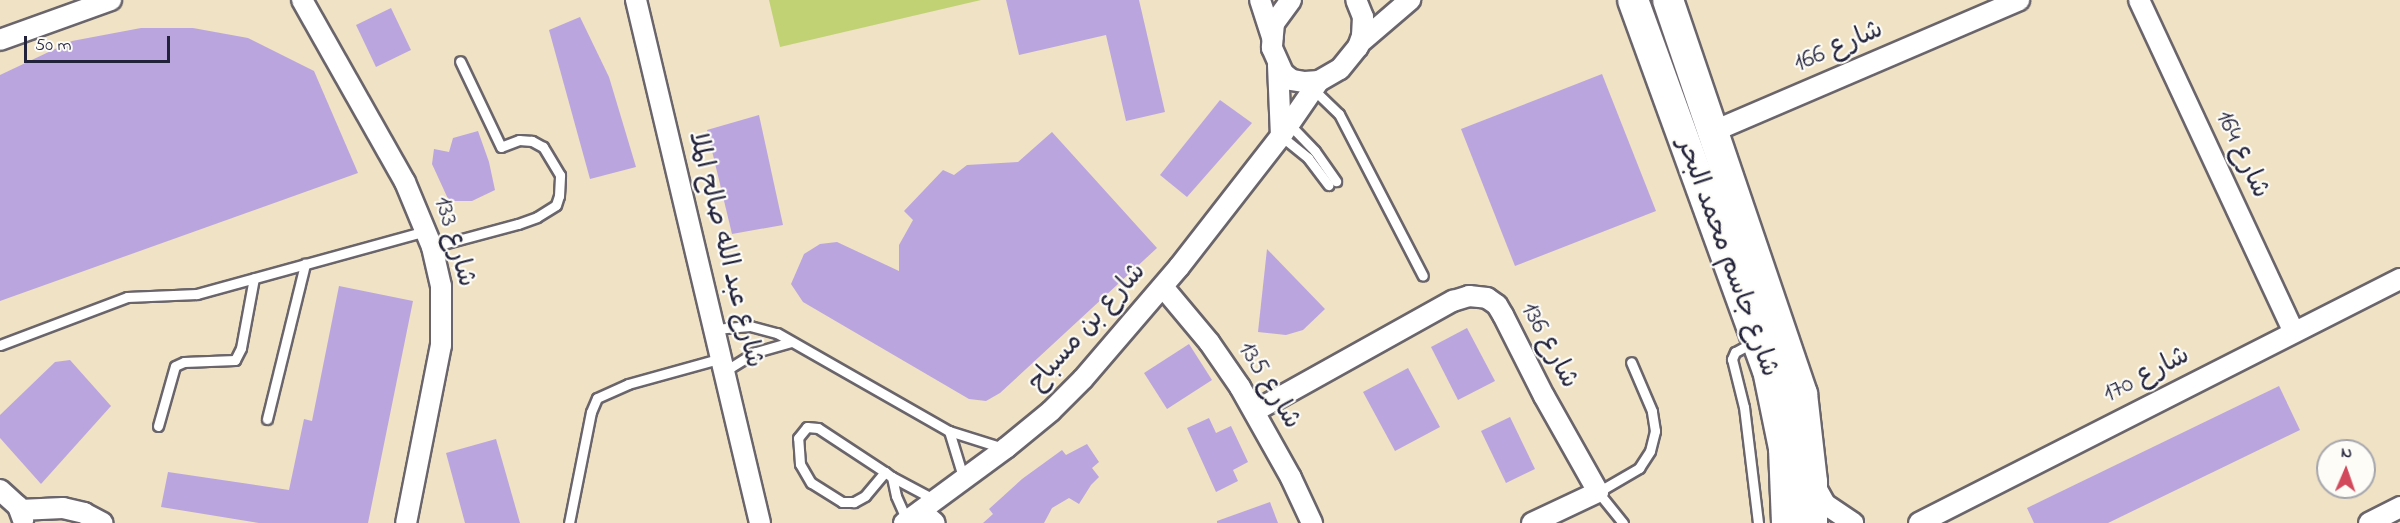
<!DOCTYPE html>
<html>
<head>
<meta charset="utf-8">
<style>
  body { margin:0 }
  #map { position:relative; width:2400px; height:523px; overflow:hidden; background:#f0e2c4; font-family:"Indie Flower","Playpen Sans Arabic",sans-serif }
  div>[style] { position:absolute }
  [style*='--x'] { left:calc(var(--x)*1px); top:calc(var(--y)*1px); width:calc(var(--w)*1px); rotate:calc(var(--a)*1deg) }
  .green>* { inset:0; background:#c1d275 }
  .building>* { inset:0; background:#bba5de }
  .roads { filter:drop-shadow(2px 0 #6a656b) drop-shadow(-2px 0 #6a656b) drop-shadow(0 2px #6a656b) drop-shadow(0 -2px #6a656b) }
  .service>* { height:9px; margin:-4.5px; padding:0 4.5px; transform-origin:4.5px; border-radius:4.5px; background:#fff }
  .minor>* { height:20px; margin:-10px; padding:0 10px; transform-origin:10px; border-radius:10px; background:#fff }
  .primary>* { height:30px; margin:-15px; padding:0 15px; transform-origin:15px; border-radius:15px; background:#fff }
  span { translate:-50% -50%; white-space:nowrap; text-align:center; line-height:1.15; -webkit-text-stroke:4.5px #fdfcf7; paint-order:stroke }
  .street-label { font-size:26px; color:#22223b }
  .north { position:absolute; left:2316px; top:439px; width:60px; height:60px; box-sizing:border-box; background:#fdfcf7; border:2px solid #a5a5ac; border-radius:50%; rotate:2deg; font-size:16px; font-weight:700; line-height:24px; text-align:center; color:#22223b }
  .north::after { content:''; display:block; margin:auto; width:21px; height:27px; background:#d1495b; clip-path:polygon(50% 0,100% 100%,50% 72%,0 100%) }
  .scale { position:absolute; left:24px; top:36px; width:146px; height:27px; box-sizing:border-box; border:3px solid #22223b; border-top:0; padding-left:8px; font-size:18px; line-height:21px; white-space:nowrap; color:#22223b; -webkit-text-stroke:4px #fdfcf7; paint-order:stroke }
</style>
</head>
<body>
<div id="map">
  <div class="green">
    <div style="clip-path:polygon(769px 0,981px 0,780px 47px)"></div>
  </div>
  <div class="building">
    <div style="clip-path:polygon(1006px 0,1139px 0,1165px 112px,1126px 121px,1106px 35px,1019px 55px)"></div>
    <div style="clip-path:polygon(391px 8px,411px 50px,376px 67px,356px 25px)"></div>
    <div style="clip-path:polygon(580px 17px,609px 77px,636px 167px,590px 179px,549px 30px)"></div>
    <div style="clip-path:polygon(141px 28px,193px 28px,248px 38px,314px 71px,358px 173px,0 301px,0 75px,72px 41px)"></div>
    <div style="clip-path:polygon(1602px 74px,1656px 211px,1515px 266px,1461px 129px)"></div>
    <div style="clip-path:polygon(1220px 100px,1252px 123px,1187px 197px,1160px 175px)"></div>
    <div style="clip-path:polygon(759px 115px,783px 225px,732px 234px,707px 130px)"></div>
    <div style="clip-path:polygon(478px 131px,489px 162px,495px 190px,472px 201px,449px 201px,432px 164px,434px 149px,449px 152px,453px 138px)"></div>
    <div style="clip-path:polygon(1052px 132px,1157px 248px,1000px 393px,986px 401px,969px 399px,803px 302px,791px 284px,804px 254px,820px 244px,837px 242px,899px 271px,899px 245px,913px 220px,904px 211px,943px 170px,954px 175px,967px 165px,1018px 162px)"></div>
    <div style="clip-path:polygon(1267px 249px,1325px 309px,1303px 330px,1286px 335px,1258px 332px)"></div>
    <div style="clip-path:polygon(339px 286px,413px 301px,368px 523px,259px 523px,161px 507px,168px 472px,289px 490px,304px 419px,312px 421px)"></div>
    <div style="clip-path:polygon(1467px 328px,1495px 381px,1458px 400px,1431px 347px)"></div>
    <div style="clip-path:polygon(1189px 344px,1212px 380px,1167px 409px,1144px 373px)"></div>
    <div style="clip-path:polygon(70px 360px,111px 406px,41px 484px,0 438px,0 415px,55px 362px)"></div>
    <div style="clip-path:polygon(1408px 368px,1440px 427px,1395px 451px,1363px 392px)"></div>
    <div style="clip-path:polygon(2279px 386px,2300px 430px,2108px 523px,2034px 523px,2027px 508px)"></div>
    <div style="clip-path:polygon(1510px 417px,1535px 469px,1506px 483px,1481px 431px)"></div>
    <div style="clip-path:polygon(1209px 418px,1216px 433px,1231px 426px,1248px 462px,1233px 470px,1238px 481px,1216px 492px,1187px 428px)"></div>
    <div style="clip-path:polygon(496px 439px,520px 523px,465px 523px,446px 453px)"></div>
    <div style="clip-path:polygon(1087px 444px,1099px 462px,1092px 468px,1099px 477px,1091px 485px,1079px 504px,1069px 498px,1052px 508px,1044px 523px,983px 523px,993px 514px,989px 509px,1022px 479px,1062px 450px,1066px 455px)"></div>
    <div style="clip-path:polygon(1270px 502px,1278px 523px,1217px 523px,1217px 521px)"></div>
  </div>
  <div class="roads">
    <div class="service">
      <div style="--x:1313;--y:89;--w:36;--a:44"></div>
      <div style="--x:1339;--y:114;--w:182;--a:62.6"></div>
      <div style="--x:1289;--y:124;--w:37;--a:46"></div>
      <div style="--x:1315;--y:151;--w:37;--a:55"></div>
      <div style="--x:1281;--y:136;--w:35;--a:39"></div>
      <div style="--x:1308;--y:158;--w:34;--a:53"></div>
      <div style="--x:432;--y:247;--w:89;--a:-15"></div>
      <div style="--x:518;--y:224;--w:20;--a:-20"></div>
      <div style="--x:537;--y:217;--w:22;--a:-32"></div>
      <div style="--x:556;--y:205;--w:9;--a:-72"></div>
      <div style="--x:559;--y:196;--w:21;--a:-87"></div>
      <div style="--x:560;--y:175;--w:33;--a:-121"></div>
      <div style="--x:543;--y:147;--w:13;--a:-151"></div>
      <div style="--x:532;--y:141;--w:13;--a:-176"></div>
      <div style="--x:519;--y:140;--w:19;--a:159"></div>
      <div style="--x:501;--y:147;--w:95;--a:-115.5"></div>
      <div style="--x:715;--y:329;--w:35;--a:-5"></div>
      <div style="--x:750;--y:326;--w:28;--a:15"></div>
      <div style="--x:777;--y:333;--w:198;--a:29.7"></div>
      <div style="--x:949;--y:431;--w:57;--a:17.5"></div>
      <div style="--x:1754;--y:342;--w:21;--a:152"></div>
      <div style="--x:1735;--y:352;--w:8;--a:113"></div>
      <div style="--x:1732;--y:359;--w:49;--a:76"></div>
      <div style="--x:1744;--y:407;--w:117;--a:83.1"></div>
      <div style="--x:0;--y:345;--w:136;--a:-20.7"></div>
      <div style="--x:127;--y:297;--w:70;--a:-2.5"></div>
      <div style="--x:197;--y:294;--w:238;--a:-15.4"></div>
      <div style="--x:725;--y:371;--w:36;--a:-32"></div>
      <div style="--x:756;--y:352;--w:36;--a:-16"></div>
      <div style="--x:267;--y:419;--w:160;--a:-76.2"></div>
      <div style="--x:158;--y:426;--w:62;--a:-74.2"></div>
      <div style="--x:175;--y:366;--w:10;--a:-24"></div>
      <div style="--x:184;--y:362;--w:51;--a:-2.2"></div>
      <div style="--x:235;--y:360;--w:13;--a:-63"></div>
      <div style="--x:241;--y:348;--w:71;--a:-79.5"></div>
      <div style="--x:949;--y:431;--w:51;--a:73"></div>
      <div style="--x:885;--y:472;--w:31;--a:130"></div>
      <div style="--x:865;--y:496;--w:13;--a:151"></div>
      <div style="--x:854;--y:502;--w:12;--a:180"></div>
      <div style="--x:842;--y:502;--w:36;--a:-148"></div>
      <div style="--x:811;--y:483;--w:22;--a:-120"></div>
      <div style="--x:800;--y:464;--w:26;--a:-94"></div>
      <div style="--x:798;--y:438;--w:14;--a:-51"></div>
      <div style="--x:807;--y:427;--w:11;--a:5"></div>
      <div style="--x:818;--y:428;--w:80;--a:33.3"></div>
      <div style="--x:885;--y:472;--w:9;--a:36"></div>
      <div style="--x:892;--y:477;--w:49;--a:28.1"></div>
      <div style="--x:892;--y:477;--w:19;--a:78"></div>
      <div style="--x:896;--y:496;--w:27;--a:66"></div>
      <div style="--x:569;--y:523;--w:113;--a:-78.8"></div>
      <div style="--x:591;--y:412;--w:15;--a:-67"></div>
      <div style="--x:597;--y:398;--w:34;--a:-24"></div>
      <div style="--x:628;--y:384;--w:98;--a:-15.5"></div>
      <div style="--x:1623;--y:523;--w:40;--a:-129"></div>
      <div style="--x:1598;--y:492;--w:48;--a:-30.3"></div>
      <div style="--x:1639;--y:468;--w:20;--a:-57"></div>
      <div style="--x:1650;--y:451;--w:21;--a:-76"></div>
      <div style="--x:1655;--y:431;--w:20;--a:-99"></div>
      <div style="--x:1652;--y:411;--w:53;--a:-113.2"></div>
    </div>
    <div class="minor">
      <div style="--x:302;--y:0;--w:209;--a:60.5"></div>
      <div style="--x:405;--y:182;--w:70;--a:67.4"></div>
      <div style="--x:432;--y:247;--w:40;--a:77"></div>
      <div style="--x:441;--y:286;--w:59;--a:90"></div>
      <div style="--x:441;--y:345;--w:181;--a:101.1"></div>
      <div style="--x:636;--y:0;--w:537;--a:76.66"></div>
      <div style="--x:1260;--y:0;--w:40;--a:72"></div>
      <div style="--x:1291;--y:0;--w:29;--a:126"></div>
      <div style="--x:1274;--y:23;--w:25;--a:95"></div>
      <div style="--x:1272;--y:48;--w:27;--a:66"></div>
      <div style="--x:1283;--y:73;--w:11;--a:38"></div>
      <div style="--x:1292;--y:80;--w:13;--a:9"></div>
      <div style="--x:1305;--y:82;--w:14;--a:-4"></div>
      <div style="--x:1319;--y:81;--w:24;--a:-30"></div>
      <div style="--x:1340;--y:69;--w:28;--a:-51"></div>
      <div style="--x:1358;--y:47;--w:12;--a:-70"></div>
      <div style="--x:1362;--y:36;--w:19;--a:-87"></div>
      <div style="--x:1363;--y:17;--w:18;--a:-112"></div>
      <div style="--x:2139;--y:0;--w:366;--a:65"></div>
      <div style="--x:0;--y:40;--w:118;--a:-19.8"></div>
      <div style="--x:1361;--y:42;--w:65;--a:-40.6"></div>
      <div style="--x:1278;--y:65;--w:71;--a:87.6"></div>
      <div style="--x:1714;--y:131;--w:332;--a:-23.2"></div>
      <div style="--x:1163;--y:287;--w:72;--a:50.1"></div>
      <div style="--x:1209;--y:342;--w:55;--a:55.4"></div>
      <div style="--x:1240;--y:387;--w:104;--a:60.7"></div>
      <div style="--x:1291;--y:478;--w:50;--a:65"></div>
      <div style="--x:1255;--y:411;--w:227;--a:-29.1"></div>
      <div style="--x:1453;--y:301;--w:17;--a:-17"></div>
      <div style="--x:1469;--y:296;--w:18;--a:6"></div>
      <div style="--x:1487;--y:298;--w:12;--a:35"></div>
      <div style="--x:1497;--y:305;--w:12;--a:59"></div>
      <div style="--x:1503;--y:315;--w:91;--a:63.2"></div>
      <div style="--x:1544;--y:396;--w:110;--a:60.6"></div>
      <div style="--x:1598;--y:492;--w:73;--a:154.8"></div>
      <div style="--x:1814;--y:484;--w:23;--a:61"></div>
      <div style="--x:1825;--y:504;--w:34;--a:34"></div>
      <div style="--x:0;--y:490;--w:24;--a:42"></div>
      <div style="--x:18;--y:506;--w:15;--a:70"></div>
      <div style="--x:20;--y:510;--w:43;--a:-2.7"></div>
      <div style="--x:63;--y:508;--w:22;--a:13"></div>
      <div style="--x:84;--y:513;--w:21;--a:28"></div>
      <div style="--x:921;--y:511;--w:18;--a:41"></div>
      <div style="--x:904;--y:523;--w:127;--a:-36.3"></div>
      <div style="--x:1006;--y:448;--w:58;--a:-39.4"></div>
      <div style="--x:1051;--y:411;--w:45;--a:-45"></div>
      <div style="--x:1083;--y:379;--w:148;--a:-49.4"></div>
      <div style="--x:1179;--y:267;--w:166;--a:-52.1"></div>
      <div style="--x:1281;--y:136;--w:67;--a:-55.4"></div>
      <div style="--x:1919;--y:523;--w:539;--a:-26.9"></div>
      <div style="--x:2369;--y:523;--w:35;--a:-27"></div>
    </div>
    <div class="primary">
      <div style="--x:1633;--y:0;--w:394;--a:70"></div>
      <div style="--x:1768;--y:370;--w:80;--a:78.4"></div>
      <div style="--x:1784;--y:448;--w:75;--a:87.7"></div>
      <div style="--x:1668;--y:0;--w:416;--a:71.2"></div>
      <div style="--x:1802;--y:394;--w:89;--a:83.5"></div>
      <div style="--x:1812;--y:482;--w:41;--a:90"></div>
    </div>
  </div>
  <div class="street-label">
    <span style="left:1839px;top:48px;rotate:-23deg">شارع 166</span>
    <span style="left:2241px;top:155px;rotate:65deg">شارع 164</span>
    <span style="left:453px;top:242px;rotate:74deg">شارع 133</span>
    <span style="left:724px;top:250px;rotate:76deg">شارع عبد الله صالح الملا</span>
    <span style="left:1726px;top:258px;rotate:70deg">شارع جاسم محمد البحر</span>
    <span style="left:1088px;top:328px;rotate:-48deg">شارع بن مسباح</span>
    <span style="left:1548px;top:346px;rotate:62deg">شارع 136</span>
    <span style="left:2147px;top:376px;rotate:-27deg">شارع 170</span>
    <span style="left:1268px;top:386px;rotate:59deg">شارع 135</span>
  </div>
  <div class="north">N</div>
  <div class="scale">50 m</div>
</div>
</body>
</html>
